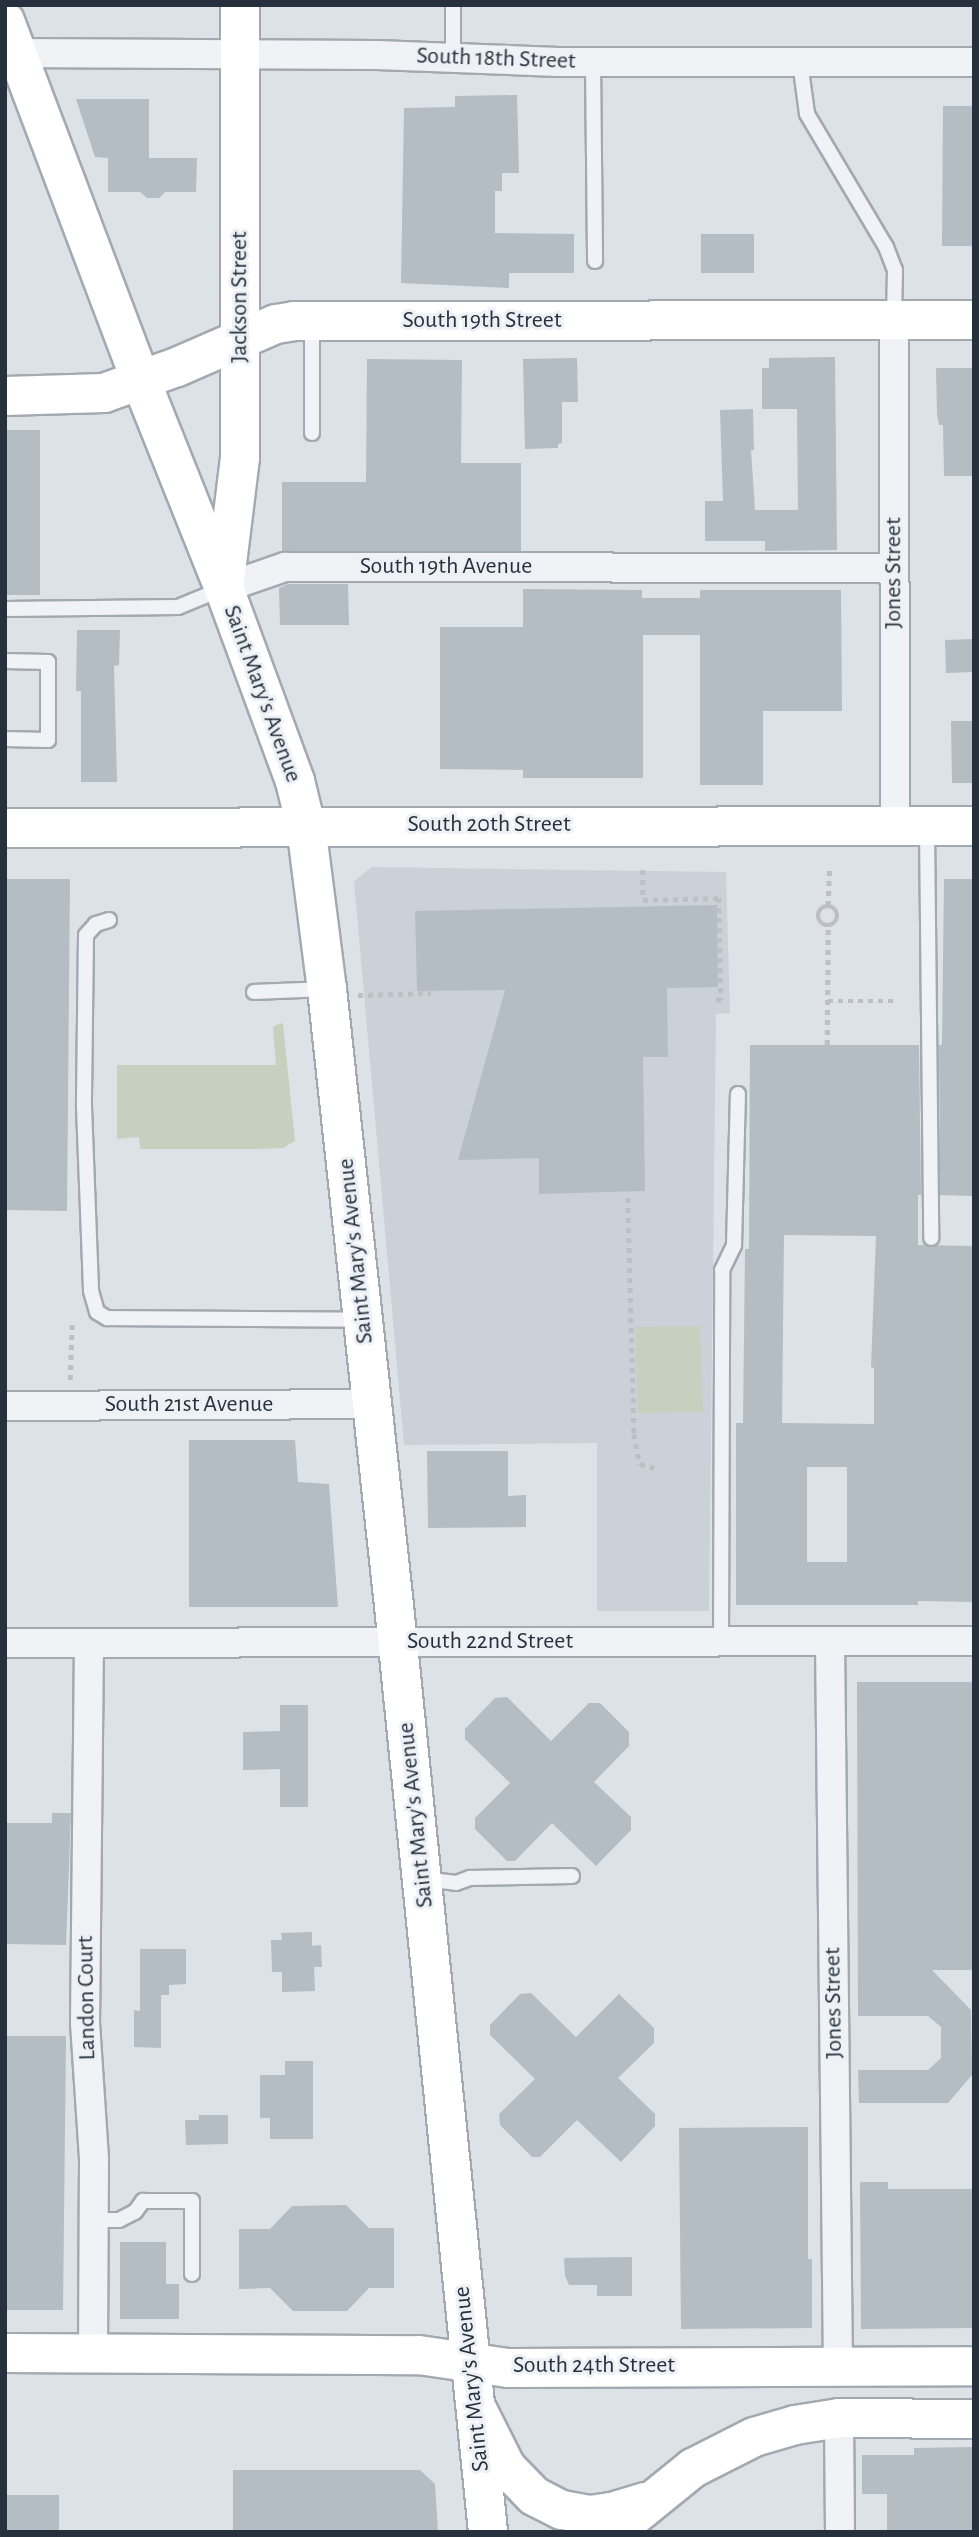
<!DOCTYPE html>
<html>
<head>
<meta charset="utf-8">
<style>
  body { margin:0 }
  #map { position:relative; width:979px; height:2537px; overflow:hidden; background:#dde2e7; font-family:"Alegreya Sans",sans-serif }
  div>[style] { position:absolute }
  [style*='--x'] { left:calc(var(--x)*1px); top:calc(var(--y)*1px); width:calc(var(--w)*1px); rotate:calc(var(--a)*1deg) }
  .built>* { inset:0; background:#cbd1d9 }
  .green>* { inset:0; background:#c5d1be }
  .building>* { inset:0; background:#b4bcc4 }
  .path>* { height:4.5px; margin-top:-2.25px; transform-origin:0; background:repeating-linear-gradient(90deg,#bcc0c6 0 5px,transparent 0 10px) }
  .path>.ring { margin:-2.25px; padding:0; box-sizing:content-box; background:none; border:4.5px solid #bcc0c6; border-radius:50% }
  .roads { filter:drop-shadow(2px 0 #a3a9b1) drop-shadow(-2px 0 #a3a9b1) drop-shadow(0 2px #a3a9b1) drop-shadow(0 -2px #a3a9b1) }
  .lane>* { height:14px; margin:-7px; padding:0 7px; transform-origin:7px; border-radius:7px; background:#f0f2f6 }
  .street>* { height:28px; margin:-14px; padding:0 14px; transform-origin:14px; border-radius:14px; background:#f0f2f6 }
  .secondary>* { height:38px; margin:-19px; padding:0 19px; transform-origin:19px; border-radius:19px; background:#fff }
  .primary>* { height:38px; margin:-19px; padding:0 19px; transform-origin:19px; border-radius:19px; background:#fff }
  span { translate:-50% -50%; white-space:nowrap; text-align:center; line-height:1.15; -webkit-text-stroke:6px #edf1f5; paint-order:stroke }
  .street-label { font-size:24px; color:#27313e }
  .frame { position:absolute; inset:0; border:7px solid #27313e; pointer-events:none }
</style>
</head>
<body>
<div id="map">
  <div class="built">
    <div style="clip-path:polygon(372px 867px,726px 872px,730px 1013px,716px 1014px,709px 1611px,597px 1611px,597px 1443px,404px 1445px,354px 881px)"></div>
  </div>
  <div class="green">
    <div style="clip-path:polygon(280px 1023px,283px 1024px,295px 1141px,283px 1148px,259px 1149px,140px 1149px,139px 1137px,117px 1139px,117px 1065px,276px 1065px,273px 1027px)"></div>
    <div style="clip-path:polygon(700px 1326px,703px 1412px,638px 1413px,635px 1327px)"></div>
  </div>
  <div class="building">
    <div style="clip-path:polygon(517px 95px,519px 173px,502px 173px,502px 191px,495px 191px,495px 233px,574px 234px,574px 273px,509px 273px,509px 288px,401px 283px,404px 108px,455px 107px,455px 96px)"></div>
    <div style="clip-path:polygon(76px 99px,149px 99px,149px 158px,197px 158px,196px 192px,165px 192px,159px 198px,147px 198px,140px 192px,108px 192px,108px 158px,95px 157px)"></div>
    <div style="clip-path:polygon(943px 106px,974px 106px,974px 246px,942px 246px)"></div>
    <div style="clip-path:polygon(701px 234px,754px 234px,754px 273px,701px 273px)"></div>
    <div style="clip-path:polygon(835px 357px,837px 550px,765px 551px,765px 541px,705px 541px,705px 501px,723px 501px,720px 410px,753px 409px,754px 450px,751px 450px,755px 510px,798px 510px,797px 409px,762px 409px,762px 368px,769px 368px,769px 358px)"></div>
    <div style="clip-path:polygon(577px 358px,578px 402px,562px 402px,562px 443px,558px 444px,558px 448px,525px 449px,523px 359px)"></div>
    <div style="clip-path:polygon(367px 359px,462px 360px,461px 463px,521px 463px,521px 551px,282px 551px,282px 482px,366px 482px)"></div>
    <div style="clip-path:polygon(936px 368px,974px 368px,974px 476px,944px 476px,943px 425px,939px 425px,937px 414px)"></div>
    <div style="clip-path:polygon(5px 430px,40px 430px,40px 595px,5px 595px)"></div>
    <div style="clip-path:polygon(288px 584px,348px 584px,349px 625px,280px 625px,279px 588px)"></div>
    <div style="clip-path:polygon(523px 589px,642px 590px,642px 598px,700px 598px,700px 590px,841px 590px,842px 711px,763px 711px,763px 785px,700px 785px,700px 635px,643px 635px,643px 778px,523px 778px,523px 770px,440px 769px,440px 627px,523px 627px)"></div>
    <div style="clip-path:polygon(77px 630px,120px 630px,119px 665px,114px 666px,117px 782px,81px 782px,81px 691px,76px 691px)"></div>
    <div style="clip-path:polygon(974px 639px,974px 672px,946px 673px,945px 640px)"></div>
    <div style="clip-path:polygon(951px 721px,974px 721px,974px 783px,952px 783px)"></div>
    <div style="clip-path:polygon(5px 879px,70px 879px,67px 1211px,5px 1210px)"></div>
    <div style="clip-path:polygon(944px 879px,974px 879px,974px 1196px,940px 1195px,939px 1045px,942px 1045px)"></div>
    <div style="clip-path:polygon(717px 905px,718px 987px,667px 988px,668px 1057px,643px 1057px,645px 1191px,539px 1194px,539px 1158px,458px 1160px,505px 990px,417px 991px,415px 911px)"></div>
    <div style="clip-path:polygon(evenodd,750px 1045px,919px 1045px,921px 1195px,918px 1195px,918px 1245px,974px 1246px,974px 1602px,918px 1601px,918px 1605px,736px 1605px,736px 1423px,743px 1423px,745px 1249px,749px 1249px,750px 1045px,784px 1235px,876px 1236px,871px 1367px,874px 1368px,874px 1424px,782px 1423px,784px 1235px,750px 1045px,807px 1467px,847px 1467px,847px 1562px,807px 1562px,807px 1467px)"></div>
    <div style="clip-path:polygon(189px 1440px,295px 1440px,298px 1482px,329px 1484px,338px 1607px,189px 1607px)"></div>
    <div style="clip-path:polygon(427px 1451px,508px 1451px,508px 1496px,526px 1495px,526px 1527px,428px 1528px)"></div>
    <div style="clip-path:polygon(857px 1682px,974px 1682px,974px 1970px,932px 1970px,971px 2010px,972px 2075px,948px 2103px,859px 2103px,858px 2070px,928px 2070px,941px 2058px,941px 2027px,928px 2016px,858px 2016px)"></div>
    <div style="clip-path:polygon(507px 1697px,551px 1741px,589px 1703px,600px 1703px,629px 1732px,629px 1746px,594px 1782px,631px 1817px,631px 1830px,596px 1866px,552px 1823px,515px 1861px,507px 1861px,475px 1829px,475px 1818px,510px 1783px,465px 1739px,465px 1729px,495px 1698px)"></div>
    <div style="clip-path:polygon(280px 1705px,308px 1705px,308px 1807px,280px 1807px,280px 1769px,243px 1770px,243px 1732px,280px 1731px)"></div>
    <div style="clip-path:polygon(52px 1813px,71px 1813px,66px 1945px,5px 1944px,5px 1823px,52px 1823px)"></div>
    <div style="clip-path:polygon(312px 1932px,312px 1946px,321px 1945px,322px 1967px,314px 1967px,315px 1991px,282px 1992px,282px 1972px,272px 1972px,271px 1940px,282px 1940px,281px 1933px)"></div>
    <div style="clip-path:polygon(140px 1949px,186px 1949px,186px 1984px,169px 1985px,169px 1995px,161px 1995px,161px 2048px,134px 2047px,134px 2010px,140px 2011px)"></div>
    <div style="clip-path:polygon(531px 1993px,576px 2037px,619px 1994px,654px 2028px,654px 2043px,618px 2078px,655px 2114px,655px 2126px,621px 2162px,577px 2120px,540px 2157px,532px 2157px,500px 2125px,499px 2114px,535px 2079px,490px 2035px,490px 2025px,520px 1994px)"></div>
    <div style="clip-path:polygon(5px 2036px,66px 2036px,63px 2310px,5px 2310px)"></div>
    <div style="clip-path:polygon(285px 2061px,313px 2061px,313px 2139px,270px 2139px,270px 2118px,260px 2118px,260px 2075px,285px 2075px)"></div>
    <div style="clip-path:polygon(199px 2115px,228px 2115px,228px 2144px,186px 2145px,185px 2120px,199px 2120px)"></div>
    <div style="clip-path:polygon(808px 2127px,808px 2259px,812px 2259px,812px 2328px,681px 2329px,679px 2128px)"></div>
    <div style="clip-path:polygon(860px 2182px,888px 2182px,888px 2189px,974px 2189px,974px 2328px,861px 2329px)"></div>
    <div style="clip-path:polygon(346px 2205px,369px 2228px,394px 2228px,394px 2288px,369px 2288px,347px 2311px,293px 2311px,270px 2288px,239px 2289px,239px 2229px,270px 2229px,292px 2206px)"></div>
    <div style="clip-path:polygon(120px 2242px,166px 2242px,166px 2284px,179px 2284px,179px 2319px,120px 2319px)"></div>
    <div style="clip-path:polygon(632px 2257px,632px 2296px,597px 2296px,597px 2285px,569px 2285px,565px 2276px,564px 2258px)"></div>
    <div style="clip-path:polygon(974px 2447px,974px 2532px,887px 2532px,887px 2494px,862px 2494px,862px 2455px,914px 2455px,914px 2448px)"></div>
    <div style="clip-path:polygon(233px 2470px,420px 2470px,435px 2484px,438px 2532px,233px 2532px)"></div>
    <div style="clip-path:polygon(5px 2495px,59px 2495px,59px 2532px,5px 2532px)"></div>
  </div>
  <div class="path">
    <div style="--x:643;--y:870;--w:30;--a:90"></div>
    <div style="--x:643;--y:900;--w:76;--a:-1.5"></div>
    <div style="--x:719;--y:898;--w:102;--a:88.9"></div>
    <div style="--x:721;--y:1000;--w:10;--a:180"></div>
    <div style="--x:828;--y:906;--w:36;--a:-88"></div>
    <div class="ring" style="left:818px;top:906px;width:15.5px;height:15.5px"></div>
    <div style="--x:358;--y:995;--w:73;--a:-1.6"></div>
    <div style="--x:828;--y:1001;--w:66;--a:0"></div>
    <div style="--x:827;--y:1045;--w:119;--a:-89.5"></div>
    <div style="--x:628;--y:1198;--w:236;--a:88.5"></div>
    <div style="--x:634;--y:1434;--w:31;--a:79"></div>
    <div style="--x:640;--y:1464;--w:16;--a:15"></div>
    <div style="--x:70;--y:1380;--w:58;--a:-88"></div>
  </div>
  <div class="roads">
    <div class="lane">
      <div style="--x:453;--y:5;--w:54;--a:90"></div>
      <div style="--x:593;--y:62;--w:199;--a:89.4"></div>
      <div style="--x:800;--y:62;--w:52;--a:82.3"></div>
      <div style="--x:807;--y:114;--w:155;--a:59.3"></div>
      <div style="--x:886;--y:247;--w:25;--a:69"></div>
      <div style="--x:895;--y:270;--w:48;--a:91.2"></div>
      <div style="--x:312;--y:433;--w:110;--a:-90"></div>
      <div style="--x:5;--y:609;--w:173;--a:-0.7"></div>
      <div style="--x:178;--y:607;--w:50;--a:-22.4"></div>
      <div style="--x:5;--y:661;--w:43;--a:1.3"></div>
      <div style="--x:48;--y:662;--w:78;--a:90"></div>
      <div style="--x:48;--y:740;--w:43;--a:-178.7"></div>
      <div style="--x:927;--y:828;--w:410;--a:89.4"></div>
      <div style="--x:109;--y:920;--w:14;--a:163"></div>
      <div style="--x:96;--y:924;--w:15;--a:132"></div>
      <div style="--x:86;--y:935;--w:172;--a:90.7"></div>
      <div style="--x:84;--y:1107;--w:184;--a:87.8"></div>
      <div style="--x:91;--y:1291;--w:22;--a:74"></div>
      <div style="--x:97;--y:1312;--w:12;--a:31"></div>
      <div style="--x:107;--y:1318;--w:255;--a:0.4"></div>
      <div style="--x:254;--y:992;--w:72;--a:-2.4"></div>
      <div style="--x:721;--y:1641;--w:371;--a:-89.8"></div>
      <div style="--x:722;--y:1270;--w:28;--a:-64"></div>
      <div style="--x:734;--y:1245;--w:151;--a:-88.5"></div>
      <div style="--x:424;--y:1879;--w:32;--a:7"></div>
      <div style="--x:456;--y:1883;--w:15;--a:-20"></div>
      <div style="--x:470;--y:1878;--w:102;--a:-1.1"></div>
      <div style="--x:94;--y:2220;--w:25;--a:0"></div>
      <div style="--x:119;--y:2220;--w:18;--a:-27"></div>
      <div style="--x:135;--y:2212;--w:14;--a:-54"></div>
      <div style="--x:143;--y:2201;--w:49;--a:0"></div>
      <div style="--x:192;--y:2201;--w:73;--a:90"></div>
    </div>
    <div class="street">
      <div style="--x:18;--y:53;--w:359;--a:0.3"></div>
      <div style="--x:377;--y:55;--w:181;--a:2.2"></div>
      <div style="--x:558;--y:62;--w:416;--a:0"></div>
      <div style="--x:894;--y:320;--w:506;--a:89.89"></div>
      <div style="--x:224;--y:588;--w:65;--a:-19"></div>
      <div style="--x:285;--y:567;--w:609;--a:0.09"></div>
      <div style="--x:5;--y:1406;--w:368;--a:-0.3"></div>
      <div style="--x:830;--y:1641;--w:723;--a:89.37"></div>
      <div style="--x:5;--y:1643;--w:969;--a:-0.12"></div>
      <div style="--x:89;--y:1643;--w:380;--a:90.6"></div>
      <div style="--x:85;--y:2023;--w:137;--a:86.2"></div>
      <div style="--x:94;--y:2160;--w:193;--a:90.3"></div>
      <div style="--x:839;--y:2418;--w:114;--a:89.5"></div>
    </div>
    <div class="secondary">
      <div style="--x:5;--y:396;--w:99;--a:-1.7"></div>
      <div style="--x:104;--y:393;--w:77;--a:-19.6"></div>
      <div style="--x:177;--y:367;--w:108;--a:-23.5"></div>
      <div style="--x:276;--y:324;--w:18;--a:-9"></div>
      <div style="--x:294;--y:321;--w:680;--a:-0.08"></div>
      <div style="--x:224;--y:588;--w:131;--a:-83"></div>
      <div style="--x:240;--y:458;--w:453;--a:-90"></div>
      <div style="--x:5;--y:828;--w:969;--a:-0.12"></div>
      <div style="--x:5;--y:2353;--w:414;--a:0.3"></div>
      <div style="--x:419;--y:2355;--w:90;--a:8.3"></div>
      <div style="--x:508;--y:2368;--w:466;--a:-0.2"></div>
      <div style="--x:478;--y:2411;--w:63;--a:63.4"></div>
      <div style="--x:506;--y:2467;--w:40;--a:46"></div>
      <div style="--x:534;--y:2496;--w:31;--a:27"></div>
      <div style="--x:562;--y:2510;--w:28;--a:10"></div>
      <div style="--x:590;--y:2515;--w:22;--a:-8"></div>
      <div style="--x:612;--y:2512;--w:34;--a:-17"></div>
      <div style="--x:614;--y:2532;--w:102;--a:-39"></div>
      <div style="--x:693;--y:2468;--w:68;--a:-26.9"></div>
      <div style="--x:754;--y:2437;--w:43;--a:-16.3"></div>
      <div style="--x:795;--y:2425;--w:45;--a:-9"></div>
      <div style="--x:839;--y:2418;--w:135;--a:0.4"></div>
    </div>
    <div class="primary">
      <div style="--x:5;--y:21;--w:385;--a:69.3"></div>
      <div style="--x:141;--y:381;--w:223;--a:68.2"></div>
      <div style="--x:224;--y:588;--w:206;--a:69.8"></div>
      <div style="--x:295;--y:781;--w:46;--a:76.3"></div>
      <div style="--x:306;--y:826;--w:164;--a:82.7"></div>
      <div style="--x:327;--y:989;--w:621;--a:83.8"></div>
      <div style="--x:394;--y:1606;--w:931;--a:84.2"></div>
    </div>
  </div>
  <div class="street-label">
    <span style="left:496px;top:59px;rotate:2deg">South 18th Street</span>
    <span style="left:240px;top:297px;rotate:-90deg">Jackson Street</span>
    <span style="left:482px;top:321px">South 19th Street</span>
    <span style="left:446px;top:567px">South 19th Avenue</span>
    <span style="left:894px;top:573px;rotate:-90deg">Jones Street</span>
    <span style="left:262px;top:694px;rotate:70deg">Saint Mary's Avenue</span>
    <span style="left:489px;top:825px">South 20th Street</span>
    <span style="left:356px;top:1251px;rotate:-96deg">Saint Mary's Avenue</span>
    <span style="left:189px;top:1405px">South 21st Avenue</span>
    <span style="left:490px;top:1642px">South 22nd Street</span>
    <span style="left:416px;top:1815px;rotate:-96deg">Saint Mary's Avenue</span>
    <span style="left:87px;top:1998px;rotate:-91deg">Landon Court</span>
    <span style="left:834px;top:2003px;rotate:-91deg">Jones Street</span>
    <span style="left:594px;top:2366px">South 24th Street</span>
    <span style="left:472px;top:2379px;rotate:-96deg">Saint Mary's Avenue</span>
  </div>
  <div class="frame"></div>
</div>
</body>
</html>
